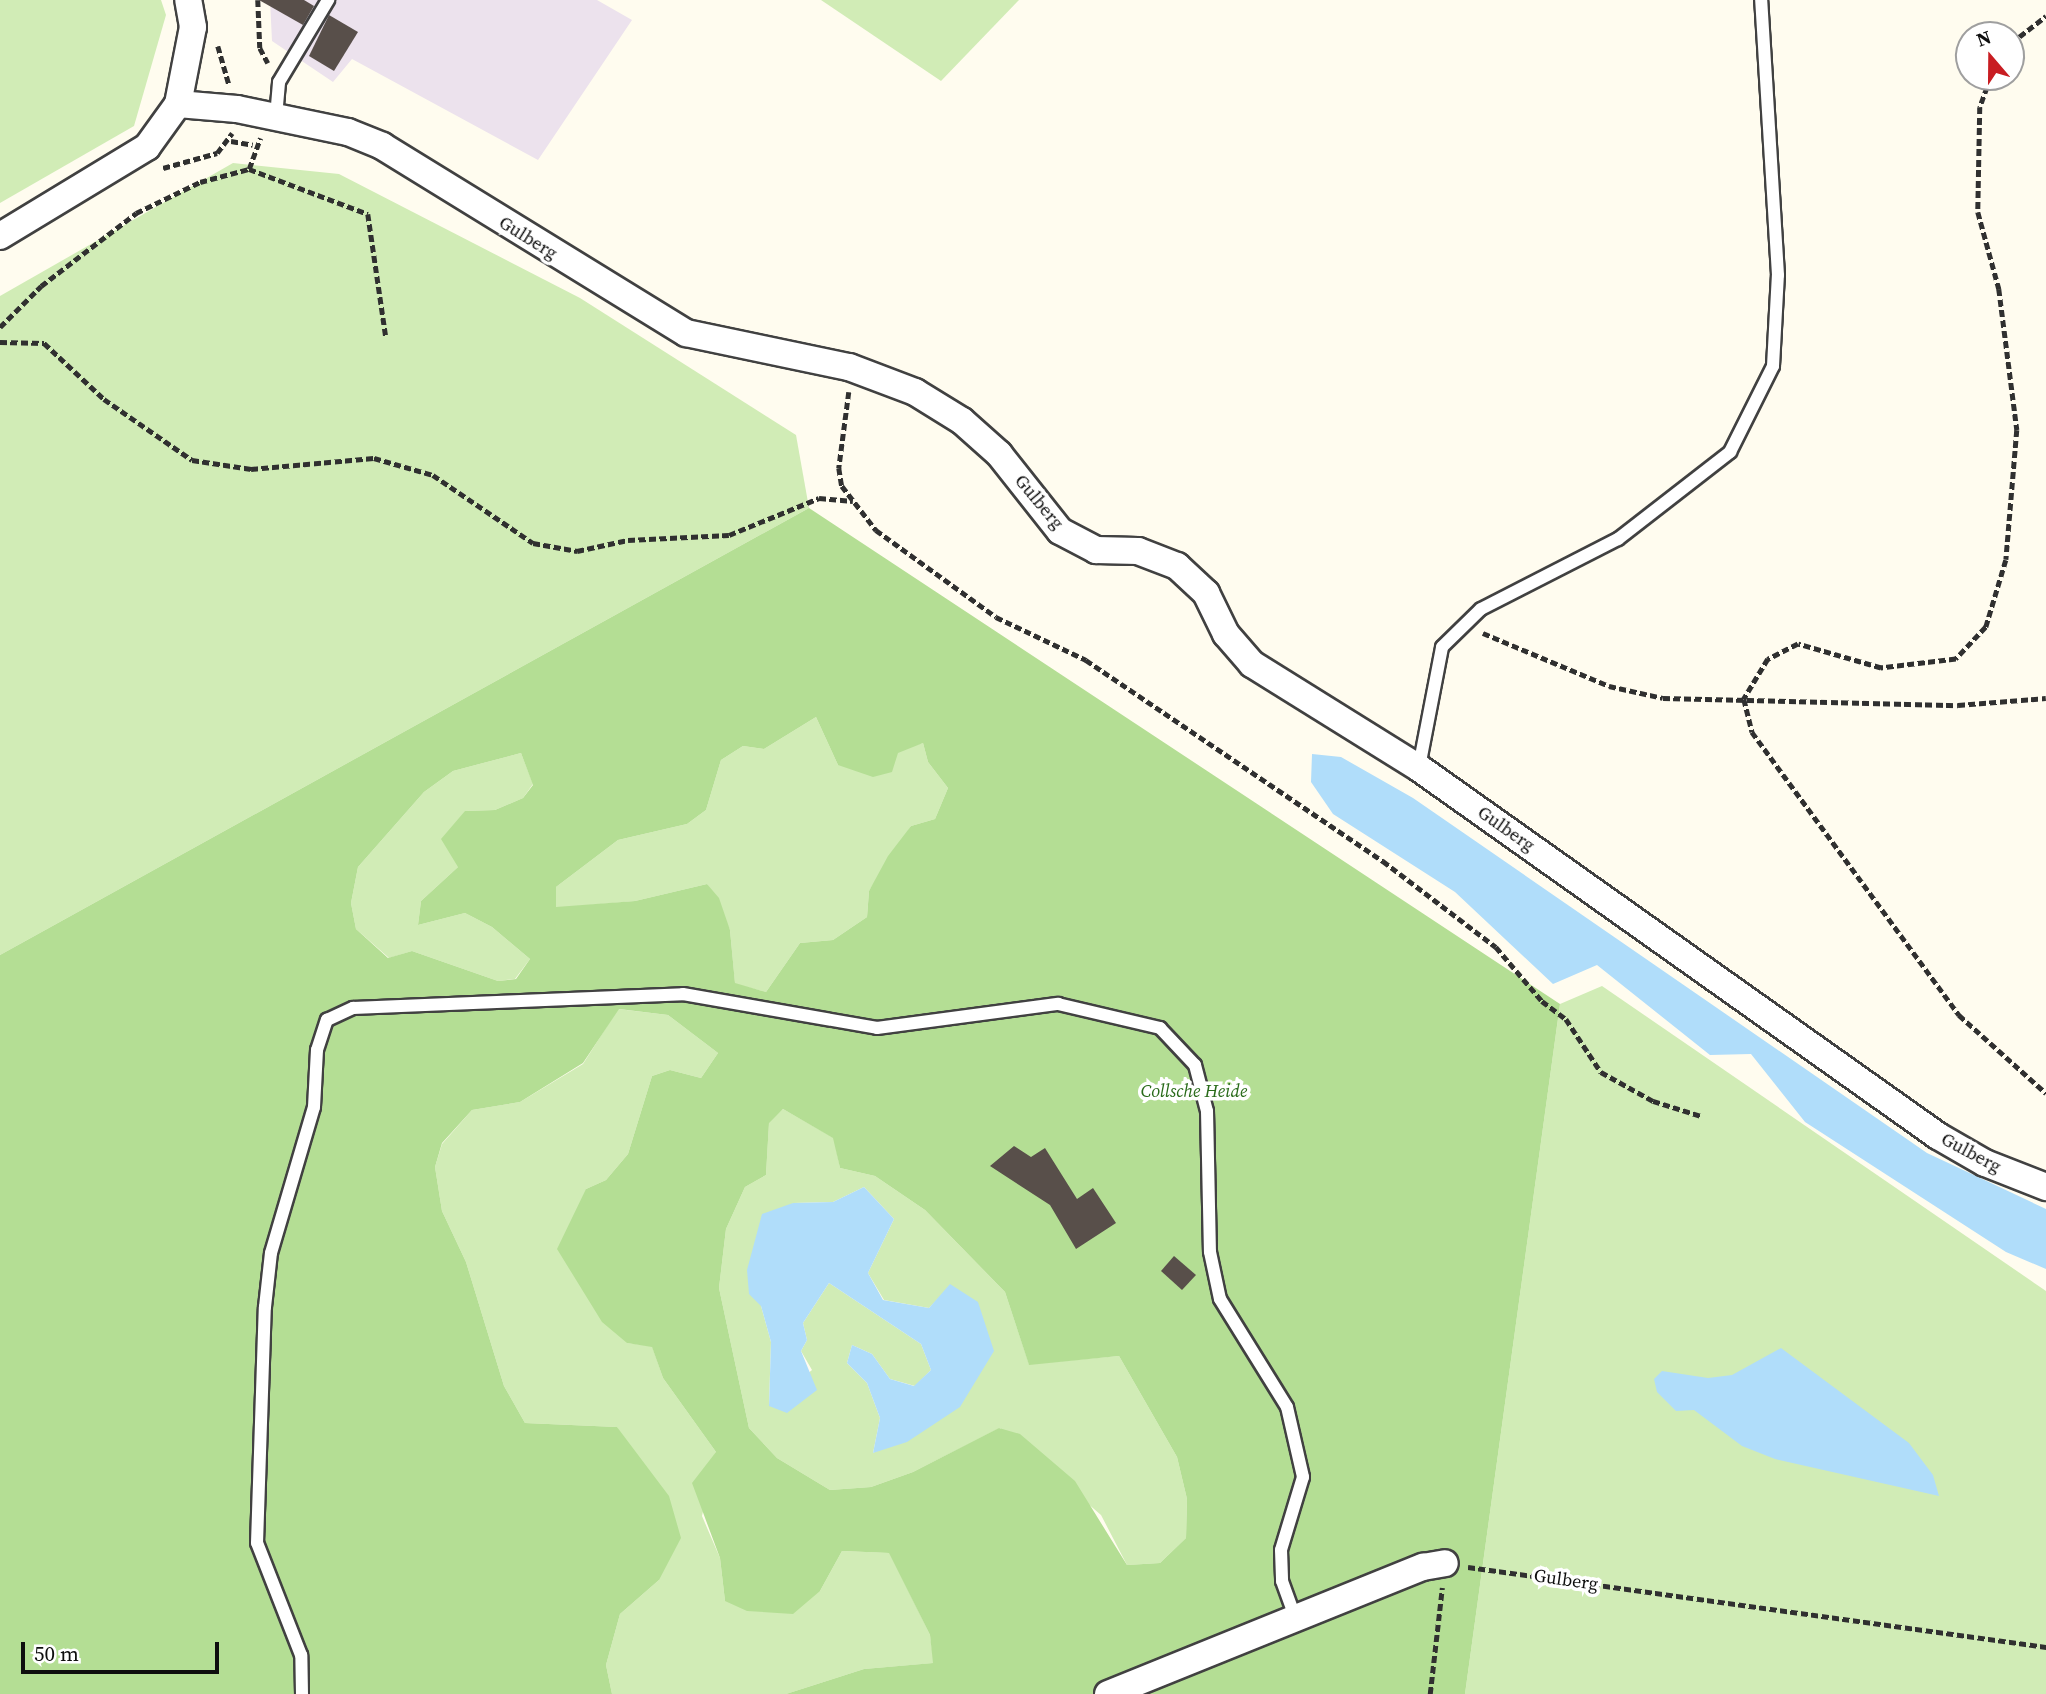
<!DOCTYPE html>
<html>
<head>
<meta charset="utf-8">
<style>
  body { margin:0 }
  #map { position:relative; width:2046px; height:1694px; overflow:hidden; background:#fffcef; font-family:"Source Serif 4",serif }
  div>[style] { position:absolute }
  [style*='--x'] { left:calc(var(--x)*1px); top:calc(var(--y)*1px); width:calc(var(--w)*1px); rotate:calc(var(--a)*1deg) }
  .industrial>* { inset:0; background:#ece2ed }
  .green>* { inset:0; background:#d1ecb6 }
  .forest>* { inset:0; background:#b4de94 }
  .water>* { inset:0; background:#b0ddfa }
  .building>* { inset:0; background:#584f4a }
  .path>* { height:4.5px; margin-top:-2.25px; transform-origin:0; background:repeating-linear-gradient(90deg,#303030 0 7px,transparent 0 10.5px) }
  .roads { filter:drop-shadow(2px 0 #414141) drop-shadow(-2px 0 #414141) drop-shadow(0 2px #414141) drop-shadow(0 -2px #414141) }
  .lane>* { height:12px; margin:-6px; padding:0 6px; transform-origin:6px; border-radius:6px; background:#fff }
  .street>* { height:26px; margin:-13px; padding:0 13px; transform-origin:13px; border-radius:13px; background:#fff }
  span { translate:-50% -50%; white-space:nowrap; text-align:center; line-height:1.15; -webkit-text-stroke:7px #fff; paint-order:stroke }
  .street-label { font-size:18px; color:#0e0e0e }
  .park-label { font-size:18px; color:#296b1a; font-style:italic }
  .north { position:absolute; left:1955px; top:21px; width:70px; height:70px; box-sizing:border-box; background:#fff; border:2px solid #9f9f9f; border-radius:50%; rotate:340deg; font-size:19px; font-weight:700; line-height:28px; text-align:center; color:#0e0e0e }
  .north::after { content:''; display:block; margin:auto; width:24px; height:32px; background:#c81d22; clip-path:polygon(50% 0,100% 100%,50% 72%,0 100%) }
  .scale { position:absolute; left:21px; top:1642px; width:198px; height:32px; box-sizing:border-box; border:4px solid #0e0e0e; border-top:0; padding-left:9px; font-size:21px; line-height:24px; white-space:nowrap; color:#0e0e0e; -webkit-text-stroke:5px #fff; paint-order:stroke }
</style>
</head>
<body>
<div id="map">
  <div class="industrial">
    <div style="clip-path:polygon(270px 0,597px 0,632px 20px,538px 160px,352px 59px,333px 82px,272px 41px)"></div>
  </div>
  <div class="green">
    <div style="clip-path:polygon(0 0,161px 0,166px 15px,134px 126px,0 203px)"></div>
    <div style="clip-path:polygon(821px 0,1019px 0,941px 81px)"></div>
    <div style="clip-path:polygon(233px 163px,339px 174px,580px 298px,796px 435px,809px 508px,0 955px,0 296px)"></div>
    <div style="clip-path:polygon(816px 717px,838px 765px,923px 743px,928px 762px,948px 788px,935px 819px,911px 826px,869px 891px,867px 917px,833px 940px,800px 943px,766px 992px,735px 984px,730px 930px,707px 884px,635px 901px,556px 908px,556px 887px,618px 840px,687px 824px,706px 810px,721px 760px,743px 746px,764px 749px)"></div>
    <div style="clip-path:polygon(521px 753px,533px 784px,523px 798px,495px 810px,465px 811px,458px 867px,421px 901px,418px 925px,465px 913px,492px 927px,530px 959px,515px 979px,498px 981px,412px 951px,389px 958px,356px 929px,351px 903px,358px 867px,424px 792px,453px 771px)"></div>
    <div style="clip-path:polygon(1602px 986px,2046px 1291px,2046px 1694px,1465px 1694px,1560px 1004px)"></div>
    <div style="clip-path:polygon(618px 1009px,668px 1015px,718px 1053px,701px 1078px,670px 1070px,652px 1076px,628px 1154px,606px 1180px,586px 1189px,627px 1343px,652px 1346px,663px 1378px,716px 1452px,702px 1516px,720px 1558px,725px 1601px,820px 1591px,842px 1551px,890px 1553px,930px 1635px,934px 1663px,864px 1669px,786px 1694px,612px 1694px,606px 1665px,620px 1614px,659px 1580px,617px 1427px,525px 1423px,504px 1386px,466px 1262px,442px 1211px,435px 1167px,442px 1144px,472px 1110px,520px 1102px,583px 1064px)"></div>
    <div style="clip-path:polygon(evenodd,783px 1109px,834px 1138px,840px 1168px,875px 1176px,925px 1210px,1005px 1292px,1029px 1364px,1119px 1356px,1177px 1457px,1187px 1499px,1186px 1538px,1160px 1563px,1127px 1565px,1101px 1515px,1000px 1428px,913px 1472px,871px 1487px,830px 1490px,777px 1458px,749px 1428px,719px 1288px,726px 1229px,745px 1187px,766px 1175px,769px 1122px,783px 1109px,864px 1187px,894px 1219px,868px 1273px,884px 1300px,929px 1308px,951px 1285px,959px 1407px,873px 1453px,880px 1418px,867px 1383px,847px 1363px,852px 1345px,872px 1354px,890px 1379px,915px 1386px,931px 1370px,921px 1344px,829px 1283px,803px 1323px,807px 1340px,801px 1351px,812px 1370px,769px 1405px,771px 1342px,761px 1306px,793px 1203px,833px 1202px,864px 1187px)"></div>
  </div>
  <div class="forest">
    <div style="clip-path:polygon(evenodd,809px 508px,1560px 1004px,1465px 1694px,786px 1694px,864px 1669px,933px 1663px,930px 1635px,889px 1553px,842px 1551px,820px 1591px,793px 1614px,747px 1611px,725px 1601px,720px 1558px,692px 1483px,716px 1452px,663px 1378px,652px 1347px,627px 1343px,602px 1322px,557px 1249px,586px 1189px,606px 1180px,628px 1154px,652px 1076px,670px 1070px,701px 1078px,718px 1053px,668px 1015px,619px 1009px,583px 1063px,520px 1102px,472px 1110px,442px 1143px,435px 1167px,442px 1211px,466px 1262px,504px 1386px,525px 1423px,617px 1427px,669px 1496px,681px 1538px,659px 1580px,620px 1614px,606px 1665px,612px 1694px,0 1694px,0 955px,809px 508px,816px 717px,838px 765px,873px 777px,892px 772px,898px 753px,923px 743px,928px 762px,948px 788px,935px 819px,911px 826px,888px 856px,869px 891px,867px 917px,833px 940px,800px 943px,766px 992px,735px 983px,730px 930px,719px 898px,707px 884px,635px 901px,556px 907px,556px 887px,618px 840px,687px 824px,706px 810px,721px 760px,743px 746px,764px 749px,816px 717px,809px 508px,521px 753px,533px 785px,523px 798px,495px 810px,465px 811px,441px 839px,458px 867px,421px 901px,418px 925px,465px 913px,492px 927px,530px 959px,516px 979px,498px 981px,412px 951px,388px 958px,356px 929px,351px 903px,358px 867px,424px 792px,453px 771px,521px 753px,809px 508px,783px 1109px,833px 1138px,840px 1168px,875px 1176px,925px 1210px,1005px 1292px,1029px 1365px,1119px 1356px,1177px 1457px,1187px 1499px,1186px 1538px,1160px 1563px,1127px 1565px,1075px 1481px,1020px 1434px,999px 1428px,913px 1472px,871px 1487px,830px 1490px,777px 1458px,749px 1428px,719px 1288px,726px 1229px,745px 1187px,766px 1175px,769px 1123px,783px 1109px)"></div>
  </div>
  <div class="water">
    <div style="clip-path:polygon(1312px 754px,1341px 757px,1413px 798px,1927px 1153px,2046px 1209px,2046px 1269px,2006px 1252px,1805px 1122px,1751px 1054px,1710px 1055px,1597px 965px,1553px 984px,1455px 892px,1333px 814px,1311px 782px)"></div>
    <div style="clip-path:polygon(864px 1187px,894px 1219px,868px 1273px,883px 1300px,929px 1308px,950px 1284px,978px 1302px,994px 1351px,960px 1407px,907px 1442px,873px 1453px,880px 1418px,867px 1383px,847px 1363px,852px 1345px,872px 1354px,890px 1379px,914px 1386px,931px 1370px,921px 1344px,829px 1283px,803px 1323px,807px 1340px,801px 1351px,817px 1390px,787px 1413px,769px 1406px,771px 1342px,761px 1306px,749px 1294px,747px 1270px,762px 1214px,793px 1203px,833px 1202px)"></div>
    <div style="clip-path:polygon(1781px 1348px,1909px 1443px,1933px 1475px,1939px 1496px,1775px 1459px,1742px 1446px,1694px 1410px,1676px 1411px,1657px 1392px,1654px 1379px,1662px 1371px,1708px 1378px,1732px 1375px)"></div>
  </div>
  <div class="building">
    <div style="clip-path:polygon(259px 0,304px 0,314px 6px,303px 25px)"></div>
    <div style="clip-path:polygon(329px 15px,358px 32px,334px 71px,309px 56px)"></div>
    <div style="clip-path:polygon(1014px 1146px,1031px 1157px,1045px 1148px,1077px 1199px,1093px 1188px,1116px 1223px,1076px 1249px,1050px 1205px,990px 1166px)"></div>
    <div style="clip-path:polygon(1174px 1256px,1196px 1275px,1182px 1290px,1161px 1271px)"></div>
  </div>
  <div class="path">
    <div style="--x:258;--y:0;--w:48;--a:87.6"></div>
    <div style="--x:260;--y:48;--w:17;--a:62"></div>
    <div style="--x:2011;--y:43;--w:44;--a:-37.6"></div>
    <div style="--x:218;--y:46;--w:40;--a:74"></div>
    <div style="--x:1991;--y:77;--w:32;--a:110"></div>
    <div style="--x:1980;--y:107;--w:105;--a:91.1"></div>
    <div style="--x:1978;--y:212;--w:80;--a:74.7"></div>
    <div style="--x:1999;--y:289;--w:142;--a:82.7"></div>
    <div style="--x:2017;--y:430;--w:130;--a:94.8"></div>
    <div style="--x:2006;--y:560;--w:70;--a:106.6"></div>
    <div style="--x:1986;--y:627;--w:44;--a:133.2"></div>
    <div style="--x:1956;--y:659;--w:76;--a:173.2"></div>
    <div style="--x:1881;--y:668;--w:86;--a:-163.9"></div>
    <div style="--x:1798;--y:644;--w:34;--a:153"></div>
    <div style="--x:1768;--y:659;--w:47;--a:121"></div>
    <div style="--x:1744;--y:699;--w:34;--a:76"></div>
    <div style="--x:1752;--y:732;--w:351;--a:53.8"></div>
    <div style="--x:1959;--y:1015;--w:117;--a:41.9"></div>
    <div style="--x:231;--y:141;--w:22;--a:10"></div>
    <div style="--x:163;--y:168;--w:56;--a:-15.5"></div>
    <div style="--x:217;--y:153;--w:25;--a:-53"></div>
    <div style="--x:249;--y:169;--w:33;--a:-70"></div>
    <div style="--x:0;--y:327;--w:58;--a:-45"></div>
    <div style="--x:41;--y:286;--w:120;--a:-37.5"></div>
    <div style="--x:136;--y:213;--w:71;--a:-25.8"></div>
    <div style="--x:200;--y:182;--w:51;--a:-14.9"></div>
    <div style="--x:249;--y:169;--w:127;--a:20.7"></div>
    <div style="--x:368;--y:214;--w:125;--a:81.7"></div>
    <div style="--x:0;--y:342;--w:44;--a:1.3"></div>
    <div style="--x:44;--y:343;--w:82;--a:43"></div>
    <div style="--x:104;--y:399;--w:107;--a:34.7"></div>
    <div style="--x:192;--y:460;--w:60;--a:8.7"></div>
    <div style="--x:251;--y:469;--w:123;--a:-5.1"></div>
    <div style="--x:374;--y:458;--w:61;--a:16.1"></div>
    <div style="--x:433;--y:475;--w:121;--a:34.2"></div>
    <div style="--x:533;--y:543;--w:45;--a:10.3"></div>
    <div style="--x:577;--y:551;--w:52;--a:-12.2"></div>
    <div style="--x:628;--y:540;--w:101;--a:-2.8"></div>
    <div style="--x:729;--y:535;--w:97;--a:-22.3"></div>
    <div style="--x:819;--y:498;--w:34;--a:5"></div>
    <div style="--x:849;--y:392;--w:77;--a:97.5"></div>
    <div style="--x:839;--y:468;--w:18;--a:81"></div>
    <div style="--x:842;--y:486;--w:56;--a:52.3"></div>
    <div style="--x:876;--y:530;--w:148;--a:35.9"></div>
    <div style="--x:996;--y:617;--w:100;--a:25.5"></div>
    <div style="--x:1086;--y:660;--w:359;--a:34.1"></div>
    <div style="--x:1383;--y:861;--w:142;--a:37.3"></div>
    <div style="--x:1496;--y:947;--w:71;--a:49.6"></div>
    <div style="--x:1542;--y:1001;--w:30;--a:37"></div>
    <div style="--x:1566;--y:1019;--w:64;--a:56.6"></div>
    <div style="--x:1601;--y:1072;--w:60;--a:29.1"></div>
    <div style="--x:1653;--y:1101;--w:50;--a:17.4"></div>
    <div style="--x:1483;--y:633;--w:137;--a:22.8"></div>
    <div style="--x:1609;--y:686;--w:55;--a:12.5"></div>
    <div style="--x:1663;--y:698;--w:295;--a:1.4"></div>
    <div style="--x:1958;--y:705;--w:88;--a:-4.5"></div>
    <div style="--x:1468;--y:1567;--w:584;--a:7.88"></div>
    <div style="--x:1430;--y:1694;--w:107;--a:-83.5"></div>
  </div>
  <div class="roads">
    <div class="lane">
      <div style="--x:276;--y:117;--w:35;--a:-85"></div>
      <div style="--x:279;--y:82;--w:96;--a:-59.1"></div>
      <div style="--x:1419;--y:767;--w:122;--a:-79.1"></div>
      <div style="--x:1442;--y:647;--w:54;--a:-44.3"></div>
      <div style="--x:1481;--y:609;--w:154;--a:-27.1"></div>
      <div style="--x:1618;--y:539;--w:142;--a:-37.8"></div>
      <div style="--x:1730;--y:452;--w:96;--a:-63.4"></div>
      <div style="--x:1773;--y:366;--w:91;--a:-86.9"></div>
      <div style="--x:1778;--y:275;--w:276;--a:-93.5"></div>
      <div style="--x:302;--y:1694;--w:39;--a:-91"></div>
      <div style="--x:301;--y:1655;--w:120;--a:-111.4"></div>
      <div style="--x:257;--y:1543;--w:236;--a:-88.1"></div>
      <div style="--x:265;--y:1307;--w:54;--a:-83.7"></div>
      <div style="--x:271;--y:1253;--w:152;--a:-73.6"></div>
      <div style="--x:314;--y:1107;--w:57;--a:-87"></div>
      <div style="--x:317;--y:1050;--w:32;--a:-72"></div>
      <div style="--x:327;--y:1020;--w:29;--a:-25"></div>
      <div style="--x:353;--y:1008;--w:330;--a:-2.4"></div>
      <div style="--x:683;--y:994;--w:197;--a:9.9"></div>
      <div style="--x:877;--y:1028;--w:183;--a:-7.6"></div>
      <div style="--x:1058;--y:1004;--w:105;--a:13.2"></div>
      <div style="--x:1160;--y:1028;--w:51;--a:46.6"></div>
      <div style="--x:1195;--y:1065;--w:48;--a:75.4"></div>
      <div style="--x:1207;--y:1111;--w:141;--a:88.8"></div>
      <div style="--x:1210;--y:1252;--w:48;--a:78"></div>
      <div style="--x:1220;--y:1299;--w:127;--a:58.2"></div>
      <div style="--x:1287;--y:1407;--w:72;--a:77.1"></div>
      <div style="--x:1303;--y:1477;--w:76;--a:106.8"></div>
      <div style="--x:1281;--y:1550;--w:31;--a:88"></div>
      <div style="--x:1282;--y:1581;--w:38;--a:70"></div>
    </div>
    <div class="street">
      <div style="--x:178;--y:104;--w:59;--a:4.8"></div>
      <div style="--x:237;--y:109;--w:113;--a:11.7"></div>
      <div style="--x:348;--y:132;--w:37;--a:22"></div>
      <div style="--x:382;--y:146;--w:357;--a:31.6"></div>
      <div style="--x:686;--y:333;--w:167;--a:11.8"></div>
      <div style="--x:849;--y:367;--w:71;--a:20.7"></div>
      <div style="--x:915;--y:392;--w:55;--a:31.7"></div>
      <div style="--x:962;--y:421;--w:50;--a:41.7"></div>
      <div style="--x:999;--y:454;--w:98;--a:51.6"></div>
      <div style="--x:1060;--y:531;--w:41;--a:27.8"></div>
      <div style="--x:1096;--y:550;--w:42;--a:1.4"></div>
      <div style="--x:1138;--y:551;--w:42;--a:21"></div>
      <div style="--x:1177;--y:566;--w:40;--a:43"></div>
      <div style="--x:1206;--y:593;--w:46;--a:64"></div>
      <div style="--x:1226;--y:634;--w:40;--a:49"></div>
      <div style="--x:1252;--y:664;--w:197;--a:31.9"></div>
      <div style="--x:1419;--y:768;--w:636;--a:35.34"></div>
      <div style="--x:1938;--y:1136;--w:54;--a:29.9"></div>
      <div style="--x:1985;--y:1163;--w:66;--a:21.5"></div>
      <div style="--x:0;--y:236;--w:172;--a:-31.2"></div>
      <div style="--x:147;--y:147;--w:53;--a:-54.2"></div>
      <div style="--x:178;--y:104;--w:78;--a:-79"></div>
      <div style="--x:193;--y:27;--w:27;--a:-100"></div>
      <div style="--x:1108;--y:1694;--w:340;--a:-22"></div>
      <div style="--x:1423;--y:1567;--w:22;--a:-10"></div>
    </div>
  </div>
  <div class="street-label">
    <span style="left:528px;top:238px;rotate:32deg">Gulberg</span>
    <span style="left:1039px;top:502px;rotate:50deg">Gulberg</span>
    <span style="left:1506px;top:829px;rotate:35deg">Gulberg</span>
    <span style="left:1971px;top:1153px;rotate:28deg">Gulberg</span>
    <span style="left:1566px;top:1580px;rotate:8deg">Gulberg</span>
  </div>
  <div class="park-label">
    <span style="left:1194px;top:1091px">Collsche Heide</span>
  </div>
  <div class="north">N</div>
  <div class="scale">50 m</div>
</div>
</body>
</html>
